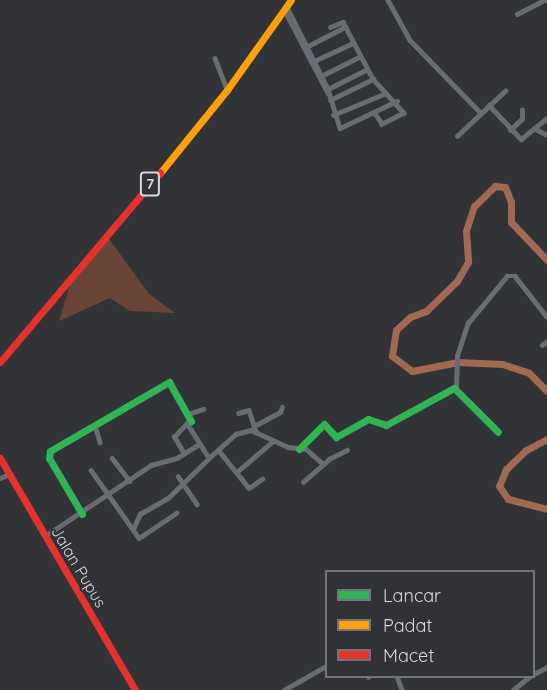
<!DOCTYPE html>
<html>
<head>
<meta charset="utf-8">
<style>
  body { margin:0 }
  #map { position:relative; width:547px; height:690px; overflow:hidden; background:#313336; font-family:Quicksand,sans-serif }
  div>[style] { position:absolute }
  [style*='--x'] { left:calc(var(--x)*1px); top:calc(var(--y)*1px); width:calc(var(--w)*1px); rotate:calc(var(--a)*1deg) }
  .green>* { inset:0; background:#6a4537 }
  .river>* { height:7px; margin:-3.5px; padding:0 3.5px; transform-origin:3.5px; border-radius:3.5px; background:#a06953 }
  .street>* { height:4.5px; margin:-2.25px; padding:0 2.25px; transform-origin:2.25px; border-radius:2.25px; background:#696c72 }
  .fast>* { height:7px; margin:-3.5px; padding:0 3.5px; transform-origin:3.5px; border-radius:3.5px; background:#30b455 }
  .slow>* { height:7px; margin:-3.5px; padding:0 3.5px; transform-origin:3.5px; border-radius:3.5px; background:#ff9f0a }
  .jam>* { height:7px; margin:-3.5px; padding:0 3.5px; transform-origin:3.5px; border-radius:3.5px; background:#e5322d }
  span { translate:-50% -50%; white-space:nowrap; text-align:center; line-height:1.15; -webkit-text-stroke:4.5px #303237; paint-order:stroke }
  .shield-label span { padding:2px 4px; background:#303237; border:2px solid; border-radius:4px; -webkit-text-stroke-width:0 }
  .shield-label { font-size:15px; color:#d7d8db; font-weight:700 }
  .street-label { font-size:16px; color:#d7d8db }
  .legend { position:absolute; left:325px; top:570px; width:210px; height:108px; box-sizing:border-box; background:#303237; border:2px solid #737479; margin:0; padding:8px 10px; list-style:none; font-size:18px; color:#d7d8db }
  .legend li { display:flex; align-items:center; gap:12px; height:30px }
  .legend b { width:30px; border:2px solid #737479 }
</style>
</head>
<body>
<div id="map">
  <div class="green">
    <div style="clip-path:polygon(107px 236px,149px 294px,175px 313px,130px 311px,110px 298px,59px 321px,71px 280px)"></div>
  </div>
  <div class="river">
    <div style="--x:547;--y:260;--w:52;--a:-133.5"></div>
    <div style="--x:511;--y:222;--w:20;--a:-90"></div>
    <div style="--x:511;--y:202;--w:16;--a:-112"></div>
    <div style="--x:505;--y:187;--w:10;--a:-174"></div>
    <div style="--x:495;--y:186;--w:29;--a:136"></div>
    <div style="--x:474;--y:206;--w:26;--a:108"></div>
    <div style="--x:466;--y:231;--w:31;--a:86"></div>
    <div style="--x:468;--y:262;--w:22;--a:120"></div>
    <div style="--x:457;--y:281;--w:43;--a:135.9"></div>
    <div style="--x:426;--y:311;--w:17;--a:159"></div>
    <div style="--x:410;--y:317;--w:19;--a:137"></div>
    <div style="--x:396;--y:330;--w:26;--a:99"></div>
    <div style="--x:392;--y:356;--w:25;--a:37"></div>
    <div style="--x:412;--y:371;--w:47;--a:-11.1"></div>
    <div style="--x:458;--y:362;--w:44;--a:2.6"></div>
    <div style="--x:502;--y:364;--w:28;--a:18"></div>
    <div style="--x:529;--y:373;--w:25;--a:45"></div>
    <div style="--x:547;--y:439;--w:24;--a:152"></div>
    <div style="--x:526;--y:450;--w:28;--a:136"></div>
    <div style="--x:506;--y:469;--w:18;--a:112"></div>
    <div style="--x:499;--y:486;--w:16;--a:55"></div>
    <div style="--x:508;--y:499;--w:40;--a:14.4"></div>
  </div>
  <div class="street">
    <div style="--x:388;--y:0;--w:46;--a:61.2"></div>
    <div style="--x:410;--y:40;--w:102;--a:45.8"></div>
    <div style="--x:287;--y:7;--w:92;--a:63.4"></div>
    <div style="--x:328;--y:89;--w:41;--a:72.9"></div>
    <div style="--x:340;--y:128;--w:63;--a:-25.3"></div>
    <div style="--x:285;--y:11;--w:93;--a:62.3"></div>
    <div style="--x:517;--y:14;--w:31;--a:-27"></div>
    <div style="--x:330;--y:27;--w:14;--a:-21"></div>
    <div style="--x:343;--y:22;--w:64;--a:62.2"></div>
    <div style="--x:373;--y:79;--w:46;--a:47.6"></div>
    <div style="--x:404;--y:113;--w:25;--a:153"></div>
    <div style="--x:382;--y:124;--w:14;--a:-126"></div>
    <div style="--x:308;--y:46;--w:42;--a:-27.2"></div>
    <div style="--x:215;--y:58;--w:33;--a:69"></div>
    <div style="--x:314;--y:61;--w:43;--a:-24.8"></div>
    <div style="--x:321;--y:76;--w:42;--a:-26.6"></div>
    <div style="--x:326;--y:90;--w:45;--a:-26.6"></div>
    <div style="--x:330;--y:100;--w:48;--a:-26"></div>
    <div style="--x:489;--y:105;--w:47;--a:46.7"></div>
    <div style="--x:521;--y:139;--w:33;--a:-39"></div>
    <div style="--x:333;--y:115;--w:57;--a:-22.5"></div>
    <div style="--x:534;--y:128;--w:15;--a:28"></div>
    <div style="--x:510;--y:130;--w:16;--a:-43"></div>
    <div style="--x:522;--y:119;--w:9;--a:-90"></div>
    <div style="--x:457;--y:136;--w:66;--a:-43.2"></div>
    <div style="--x:542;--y:345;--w:6;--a:-39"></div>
    <div style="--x:456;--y:388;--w:32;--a:-88"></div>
    <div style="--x:457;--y:356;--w:35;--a:-72"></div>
    <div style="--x:468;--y:323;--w:61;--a:-50.3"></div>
    <div style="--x:507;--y:276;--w:8;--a:0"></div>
    <div style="--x:515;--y:276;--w:52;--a:52"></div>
    <div style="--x:238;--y:413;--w:11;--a:-15"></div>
    <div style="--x:249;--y:410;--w:22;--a:72"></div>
    <div style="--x:188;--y:414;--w:16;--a:-18"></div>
    <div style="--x:95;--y:425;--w:18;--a:74"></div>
    <div style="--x:256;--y:425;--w:27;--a:-28"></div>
    <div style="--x:280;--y:412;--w:5;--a:-68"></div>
    <div style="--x:220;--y:452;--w:46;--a:51.1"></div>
    <div style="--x:249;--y:488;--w:16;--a:-35"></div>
    <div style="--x:184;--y:454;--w:20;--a:-120"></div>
    <div style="--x:174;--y:437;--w:19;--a:-47"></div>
    <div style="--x:187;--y:423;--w:41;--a:57.8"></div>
    <div style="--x:209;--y:458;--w:36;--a:-42"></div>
    <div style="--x:236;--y:434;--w:16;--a:-15"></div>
    <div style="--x:251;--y:430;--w:41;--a:24.7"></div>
    <div style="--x:288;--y:447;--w:18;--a:6"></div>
    <div style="--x:306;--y:449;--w:23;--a:41"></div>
    <div style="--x:112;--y:458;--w:29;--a:52"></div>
    <div style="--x:91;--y:470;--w:83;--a:54.8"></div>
    <div style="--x:139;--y:538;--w:45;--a:-34"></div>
    <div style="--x:238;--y:471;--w:46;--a:-40.6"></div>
    <div style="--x:178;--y:476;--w:34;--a:56"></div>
    <div style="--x:0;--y:478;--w:11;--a:-22"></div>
    <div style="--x:303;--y:482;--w:35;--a:-41"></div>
    <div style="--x:329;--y:459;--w:20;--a:-27"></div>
    <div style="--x:133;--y:529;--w:17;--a:-65"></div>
    <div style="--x:140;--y:514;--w:32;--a:-30"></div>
    <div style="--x:168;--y:498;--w:57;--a:-44.3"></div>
    <div style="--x:45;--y:536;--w:128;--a:-33.8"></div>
    <div style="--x:151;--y:465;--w:27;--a:-15"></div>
    <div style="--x:177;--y:458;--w:25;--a:-32"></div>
    <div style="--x:534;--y:674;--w:15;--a:-28"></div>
    <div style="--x:397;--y:676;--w:15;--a:70"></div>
    <div style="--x:368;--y:677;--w:1;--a:-45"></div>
    <div style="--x:284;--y:690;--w:48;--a:-29.7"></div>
    <div style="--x:513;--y:690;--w:22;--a:-39"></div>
  </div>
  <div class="fast">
    <div style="--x:299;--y:449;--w:35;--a:-45"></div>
    <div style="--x:324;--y:424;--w:18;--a:47"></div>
    <div style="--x:336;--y:437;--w:37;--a:-29"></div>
    <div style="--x:368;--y:419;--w:19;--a:18"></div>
    <div style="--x:386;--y:425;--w:77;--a:-28.6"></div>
    <div style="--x:454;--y:388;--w:62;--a:45"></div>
    <div style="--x:82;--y:514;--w:65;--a:-120.5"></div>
    <div style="--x:49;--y:458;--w:7;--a:-82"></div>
    <div style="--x:50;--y:451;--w:138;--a:-30.1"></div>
    <div style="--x:169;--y:382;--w:45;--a:60.6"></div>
  </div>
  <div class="slow">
    <div style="--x:160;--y:173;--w:107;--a:-51.1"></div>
    <div style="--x:227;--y:90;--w:110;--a:-54.6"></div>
  </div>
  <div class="jam">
    <div style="--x:0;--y:362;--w:248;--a:-49.8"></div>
    <div style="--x:0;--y:458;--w:268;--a:59.8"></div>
  </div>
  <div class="shield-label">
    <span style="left:150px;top:184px">7</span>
  </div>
  <div class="street-label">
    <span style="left:79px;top:567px;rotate:59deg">Jalan Pupus</span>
  </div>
  <ul class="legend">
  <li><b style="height:8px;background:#30b455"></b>Lancar</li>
  <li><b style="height:8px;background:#ff9f0a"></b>Padat</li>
  <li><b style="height:8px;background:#e5322d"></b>Macet</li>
  </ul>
</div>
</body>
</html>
